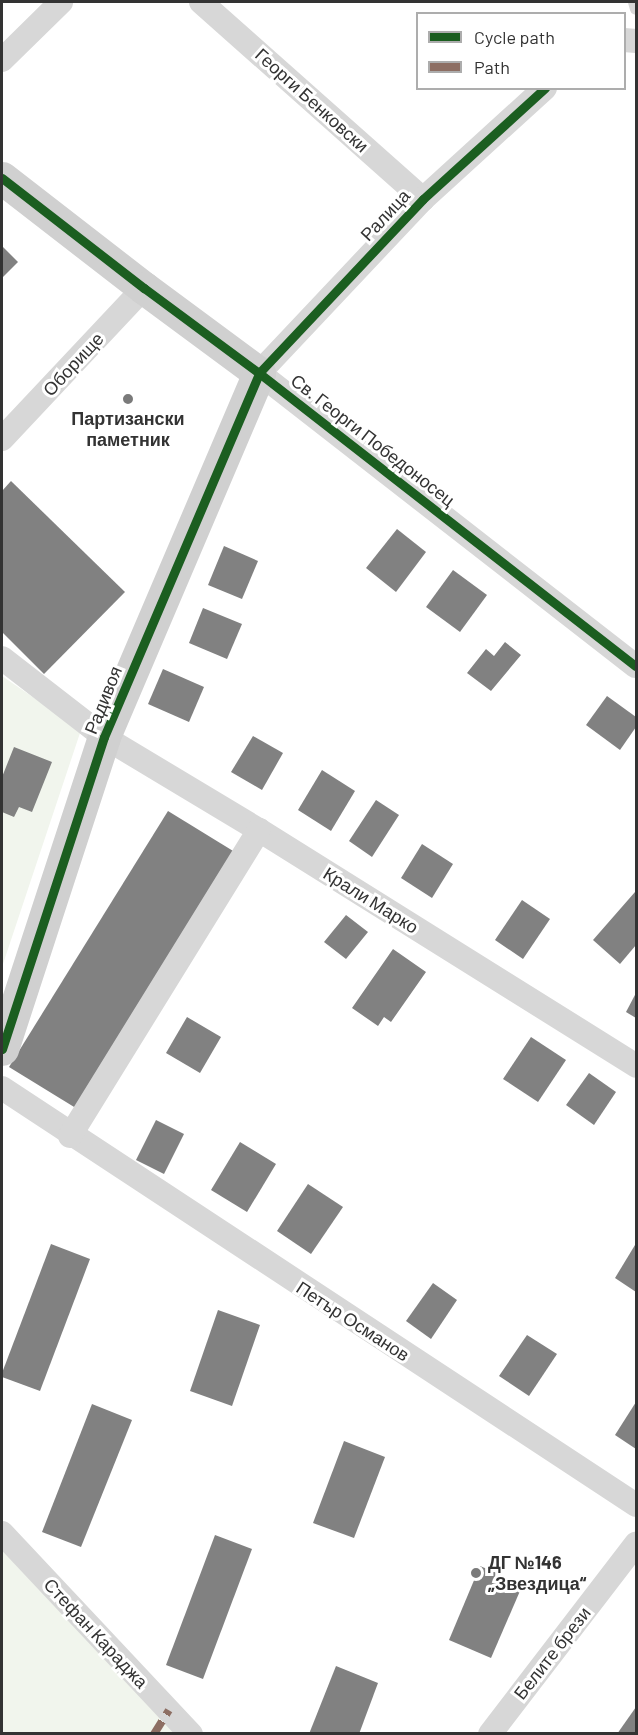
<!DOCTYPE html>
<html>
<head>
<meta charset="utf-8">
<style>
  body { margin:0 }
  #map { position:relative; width:638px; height:1735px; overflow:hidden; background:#fff; font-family:Barlow,sans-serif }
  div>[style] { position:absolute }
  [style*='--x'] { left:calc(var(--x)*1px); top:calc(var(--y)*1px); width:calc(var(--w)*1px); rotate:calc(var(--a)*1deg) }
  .green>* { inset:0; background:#f1f5ed }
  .building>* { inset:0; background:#818181 }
  .lane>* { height:12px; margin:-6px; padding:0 6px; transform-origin:6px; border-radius:6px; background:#d7d7d7 }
  .street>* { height:24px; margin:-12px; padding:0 12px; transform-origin:12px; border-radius:12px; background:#d7d7d7 }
  .secondary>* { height:33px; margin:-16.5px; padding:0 16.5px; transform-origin:16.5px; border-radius:16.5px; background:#d0d0d0 }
  .quiet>* { height:8px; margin-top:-4px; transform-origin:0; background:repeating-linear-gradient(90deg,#8d6e63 0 15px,transparent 0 23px) }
  .cycleway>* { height:9px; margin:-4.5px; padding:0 4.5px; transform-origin:4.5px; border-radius:4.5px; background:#1b5e20 }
  .dots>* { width:16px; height:16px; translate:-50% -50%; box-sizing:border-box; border:3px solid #fff; border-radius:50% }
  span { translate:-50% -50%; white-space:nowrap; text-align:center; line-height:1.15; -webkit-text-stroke:6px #fff; paint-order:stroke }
  .street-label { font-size:18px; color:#333 }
  .poi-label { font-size:18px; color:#333; font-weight:700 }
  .left { translate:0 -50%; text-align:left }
  .frame { position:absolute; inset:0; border:3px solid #333; pointer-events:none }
  .legend { position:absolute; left:416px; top:12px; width:210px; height:78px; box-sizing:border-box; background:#fff; border:2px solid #adadad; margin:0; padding:8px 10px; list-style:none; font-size:18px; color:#333 }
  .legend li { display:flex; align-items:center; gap:12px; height:30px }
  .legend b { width:30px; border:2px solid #adadad }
</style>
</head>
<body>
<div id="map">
  <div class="green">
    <div style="clip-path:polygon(2px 676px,81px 730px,2px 967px)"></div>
    <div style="clip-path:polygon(2px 1533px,191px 1733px,2px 1733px)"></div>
  </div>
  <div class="building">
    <div style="clip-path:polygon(2px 246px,18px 262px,2px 278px)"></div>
    <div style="clip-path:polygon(11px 481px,125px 592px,44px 674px,2px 632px,2px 491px)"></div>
    <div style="clip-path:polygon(397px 529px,426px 552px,396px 592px,366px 568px)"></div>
    <div style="clip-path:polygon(224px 546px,258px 561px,242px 599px,208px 585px)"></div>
    <div style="clip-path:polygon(453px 570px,487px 595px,460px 632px,426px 607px)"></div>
    <div style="clip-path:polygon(203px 608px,242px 624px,227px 659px,189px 643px)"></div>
    <div style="clip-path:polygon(505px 642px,521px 655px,491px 691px,467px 673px,486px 649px,494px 656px)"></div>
    <div style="clip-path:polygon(163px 669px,204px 687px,189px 722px,148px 704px)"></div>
    <div style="clip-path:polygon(607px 696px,636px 717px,636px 727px,620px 750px,586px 725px)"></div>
    <div style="clip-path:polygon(253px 736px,283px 753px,262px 790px,231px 772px)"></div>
    <div style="clip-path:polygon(14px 747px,52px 762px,32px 812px,19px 807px,14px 817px,2px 812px,2px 777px)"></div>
    <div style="clip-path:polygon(322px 770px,355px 791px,331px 831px,298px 810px)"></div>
    <div style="clip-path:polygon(376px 800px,399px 815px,372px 857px,349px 841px)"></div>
    <div style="clip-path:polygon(168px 811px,238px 854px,79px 1110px,9px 1067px)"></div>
    <div style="clip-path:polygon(422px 844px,453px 864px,432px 898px,401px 878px)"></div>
    <div style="clip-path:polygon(635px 892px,636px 945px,620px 964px,593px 940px)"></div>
    <div style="clip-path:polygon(522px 900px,550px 919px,523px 959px,495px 940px)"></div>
    <div style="clip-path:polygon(346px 915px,368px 932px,346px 959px,324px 942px)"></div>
    <div style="clip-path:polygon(393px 949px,426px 972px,391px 1022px,384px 1017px,378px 1026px,352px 1008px)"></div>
    <div style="clip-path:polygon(636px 993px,636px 1018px,626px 1012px)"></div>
    <div style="clip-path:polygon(187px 1017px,221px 1037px,200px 1073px,166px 1053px)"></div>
    <div style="clip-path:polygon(531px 1037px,566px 1060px,538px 1102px,503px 1079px)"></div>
    <div style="clip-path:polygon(589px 1073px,616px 1092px,594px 1125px,566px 1105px)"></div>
    <div style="clip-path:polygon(156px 1120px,184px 1134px,164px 1174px,136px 1160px)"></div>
    <div style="clip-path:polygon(240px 1142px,276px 1164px,247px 1212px,211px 1190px)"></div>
    <div style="clip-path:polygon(308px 1184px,343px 1207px,311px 1254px,277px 1231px)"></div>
    <div style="clip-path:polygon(51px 1244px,90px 1259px,40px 1391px,2px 1377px,2px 1373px)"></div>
    <div style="clip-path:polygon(635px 1245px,636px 1246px,636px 1292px,615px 1278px)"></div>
    <div style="clip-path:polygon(433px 1283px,457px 1300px,431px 1339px,406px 1321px)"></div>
    <div style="clip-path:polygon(218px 1310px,260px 1325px,232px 1406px,190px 1391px)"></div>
    <div style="clip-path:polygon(527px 1335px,557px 1354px,529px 1396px,499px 1376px)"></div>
    <div style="clip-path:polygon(636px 1402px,636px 1449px,615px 1435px)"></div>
    <div style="clip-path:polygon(92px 1404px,132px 1420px,81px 1547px,42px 1532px)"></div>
    <div style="clip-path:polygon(344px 1441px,385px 1457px,354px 1538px,313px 1523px)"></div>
    <div style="clip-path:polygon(215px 1535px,252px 1549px,203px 1679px,166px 1665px)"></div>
    <div style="clip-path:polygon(480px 1566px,523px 1584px,491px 1658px,449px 1640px)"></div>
    <div style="clip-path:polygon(336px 1666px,378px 1683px,359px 1734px,309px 1734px)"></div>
    <div style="clip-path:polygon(636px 1707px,636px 1734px,617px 1734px)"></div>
  </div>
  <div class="lane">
    <div style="--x:634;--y:2;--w:7;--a:74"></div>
  </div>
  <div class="street">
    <div style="--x:201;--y:2;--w:297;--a:41.6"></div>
    <div style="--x:624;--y:40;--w:12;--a:5"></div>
    <div style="--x:2;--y:60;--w:83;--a:-44.5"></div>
    <div style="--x:545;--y:88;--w:165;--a:137.7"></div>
    <div style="--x:423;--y:199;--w:239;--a:133.3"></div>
    <div style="--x:259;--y:373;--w:477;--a:37.9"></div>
    <div style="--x:2;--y:439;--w:207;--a:-46.8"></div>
    <div style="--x:2;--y:658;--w:129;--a:37.8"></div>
    <div style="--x:104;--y:737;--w:181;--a:31"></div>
    <div style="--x:259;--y:830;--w:445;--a:32"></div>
    <div style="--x:2;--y:1088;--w:759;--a:33.33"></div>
    <div style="--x:70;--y:1136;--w:360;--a:-58.3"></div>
    <div style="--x:2;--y:1533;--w:276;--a:46.8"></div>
    <div style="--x:490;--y:1734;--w:240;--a:-52.5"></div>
  </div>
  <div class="secondary">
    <div style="--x:2;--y:178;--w:180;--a:37.8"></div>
    <div style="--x:144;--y:288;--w:143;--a:36.5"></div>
    <div style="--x:259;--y:373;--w:396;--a:113.1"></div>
    <div style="--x:104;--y:737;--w:328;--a:108.1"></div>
  </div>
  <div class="quiet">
    <div style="--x:154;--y:1734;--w:28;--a:-58"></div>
  </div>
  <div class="cycleway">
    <div style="--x:2;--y:178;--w:180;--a:37.8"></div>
    <div style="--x:144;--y:288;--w:143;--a:36.5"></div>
    <div style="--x:259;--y:373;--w:477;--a:37.9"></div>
    <div style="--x:2;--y:1049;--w:328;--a:-71.9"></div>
    <div style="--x:104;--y:737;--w:396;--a:-66.9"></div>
    <div style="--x:259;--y:373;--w:239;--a:-46.7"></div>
    <div style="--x:423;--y:199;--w:165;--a:-42.3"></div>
  </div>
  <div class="dots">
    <div style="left:128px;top:399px;background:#7a7a7a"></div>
    <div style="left:476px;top:1573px;background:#7a7a7a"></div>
  </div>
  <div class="street-label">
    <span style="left:312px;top:100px;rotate:42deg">Георги Бенковски</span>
    <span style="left:385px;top:215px;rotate:-47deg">Ралица</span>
    <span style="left:73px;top:364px;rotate:-47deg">Оборище</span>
    <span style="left:373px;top:440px;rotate:38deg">Св. Георги Победоносец</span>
    <span style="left:103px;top:700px;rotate:-68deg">Радивоя</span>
    <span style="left:371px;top:900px;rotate:32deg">Крали Марко</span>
    <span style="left:353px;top:1321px;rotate:33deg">Петър Османов</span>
    <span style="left:96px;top:1633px;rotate:47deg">Стефан Караджа</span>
    <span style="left:552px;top:1653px;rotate:-52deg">Белите брези</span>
  </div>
  <div class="poi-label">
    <span style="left:128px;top:429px">Партизански<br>паметник</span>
    <span class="left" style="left:488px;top:1573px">ДГ №146<br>„Звездица“</span>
  </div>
  <div class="frame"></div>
  <ul class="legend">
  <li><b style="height:8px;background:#1b5e20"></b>Cycle path</li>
  <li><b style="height:8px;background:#8d6e63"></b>Path</li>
  </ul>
</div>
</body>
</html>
